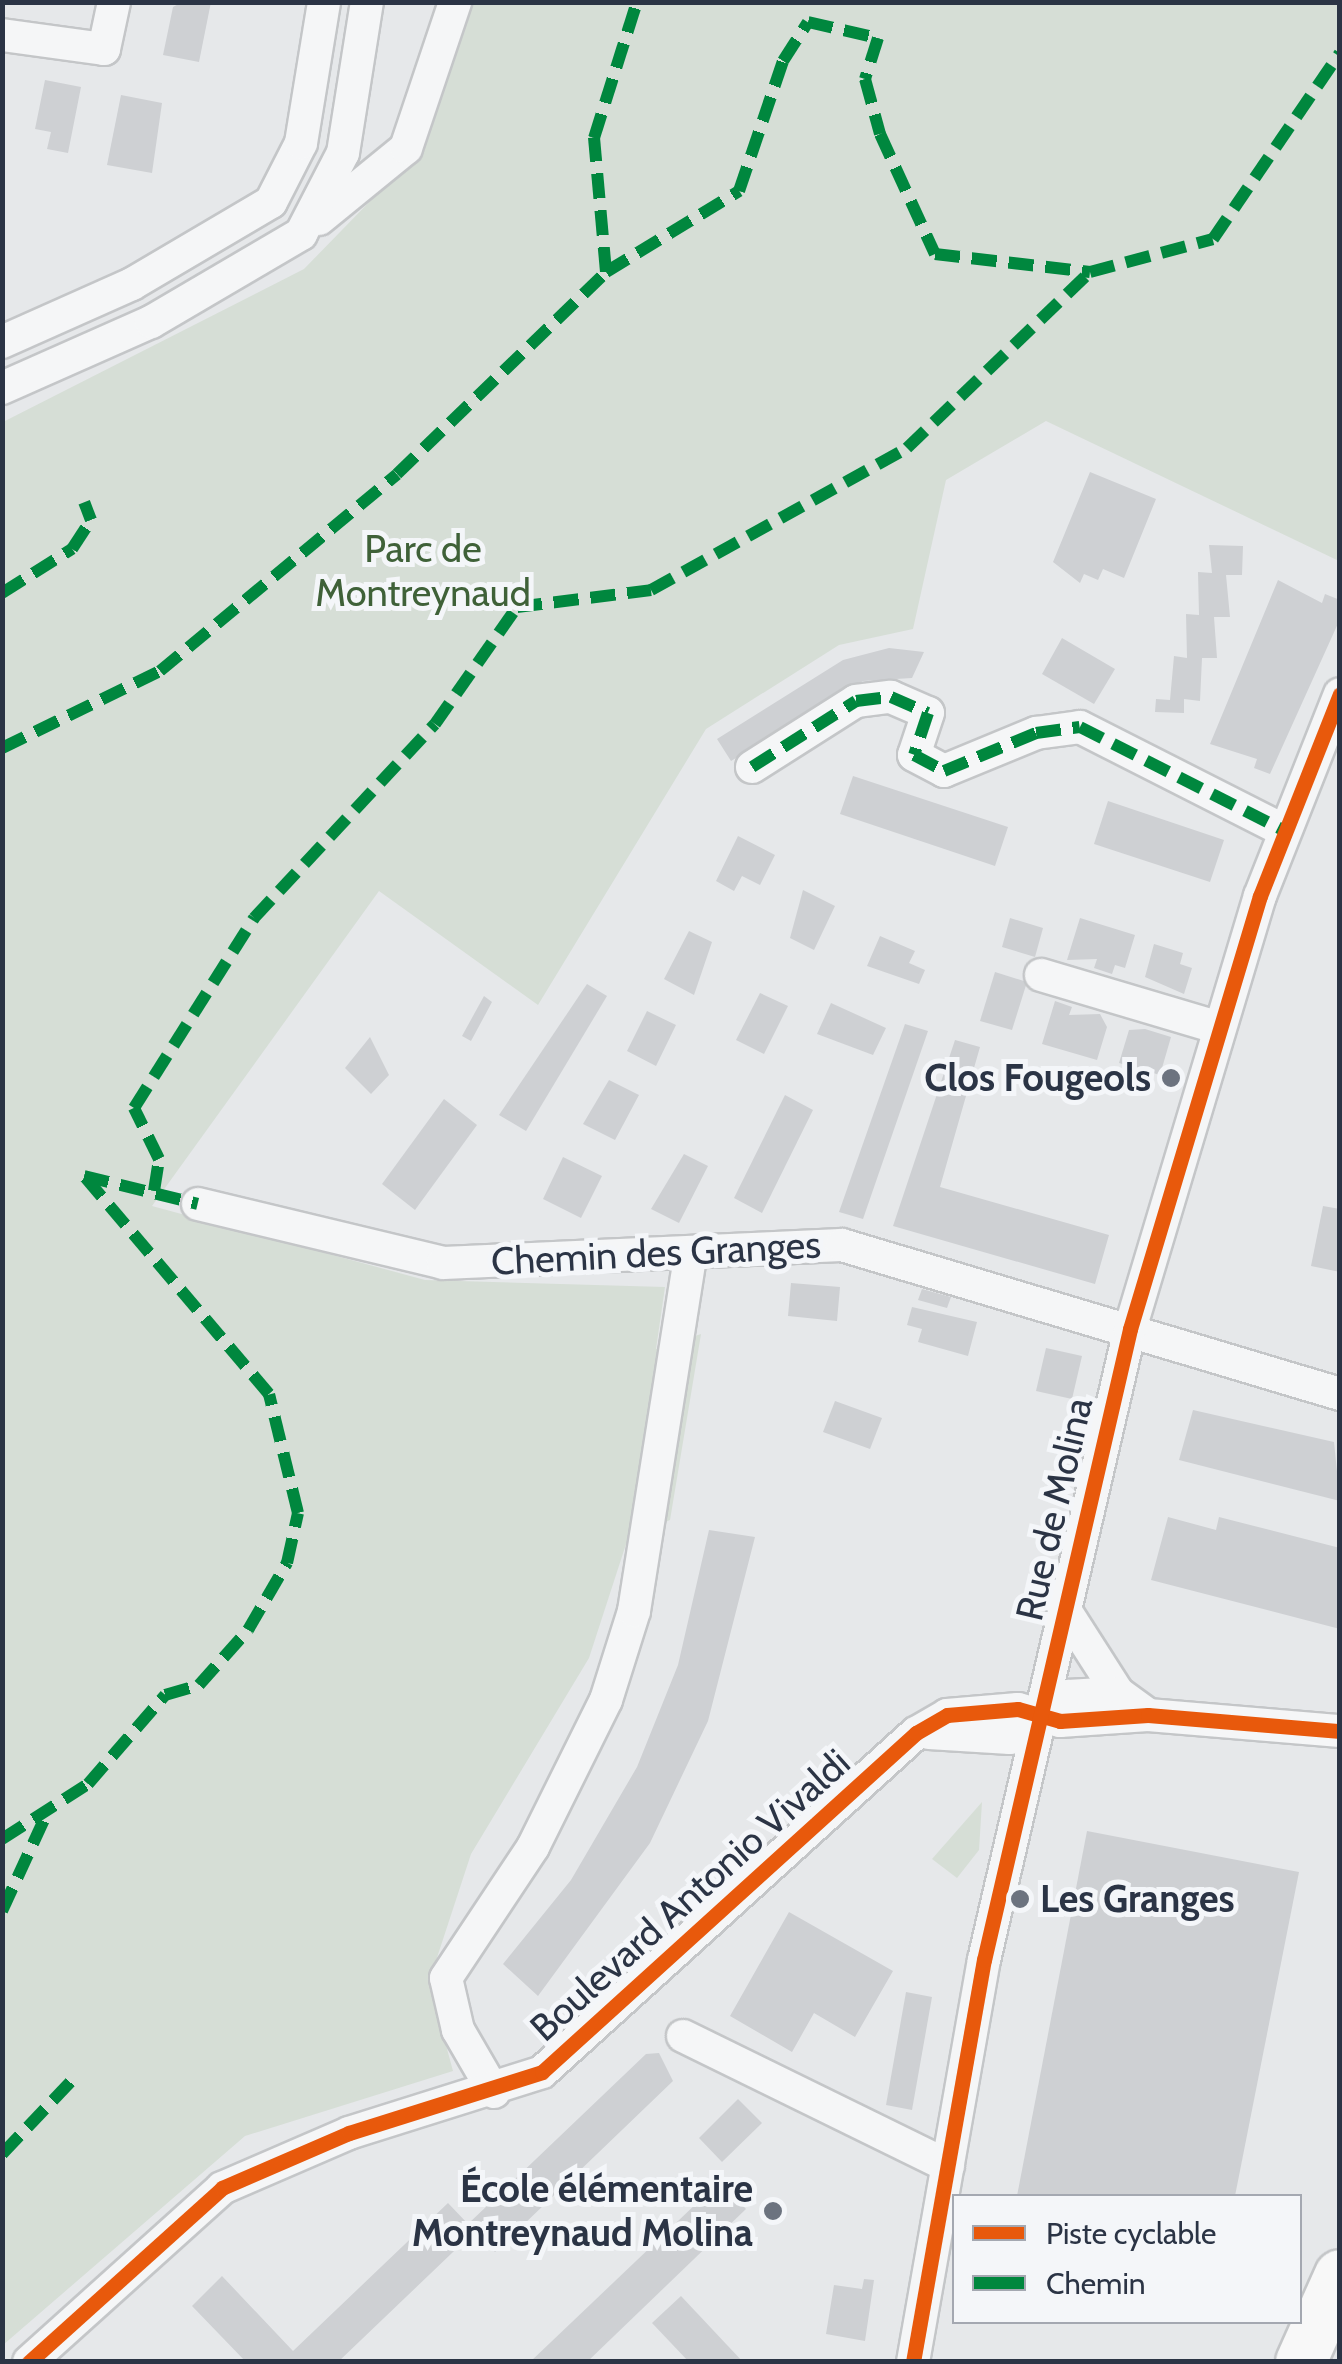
<!DOCTYPE html>
<html>
<head>
<meta charset="utf-8">
<style>
  body { margin:0 }
  #map { position:relative; width:1342px; height:2364px; overflow:hidden; background:#e6e8ea; font-family:Cabin,sans-serif }
  div>[style] { position:absolute }
  [style*='--x'] { left:calc(var(--x)*1px); top:calc(var(--y)*1px); width:calc(var(--w)*1px); rotate:calc(var(--a)*1deg) }
  .green>* { inset:0; background:#d6ded6 }
  .building>* { inset:0; background:#ced0d3 }
  .roads { filter:drop-shadow(2px 0 #c4c6c8) drop-shadow(-2px 0 #c4c6c8) drop-shadow(0 2px #c4c6c8) drop-shadow(0 -2px #c4c6c8) }
  .minor>* { height:32px; margin:-16px; padding:0 16px; transform-origin:16px; border-radius:16px; background:#f5f6f7 }
  .highway>* { height:50px; margin:-25px; padding:0 25px; transform-origin:25px; border-radius:25px; background:#f8f8f8 }
  .quiet>* { height:12px; margin-top:-6px; transform-origin:0; background:repeating-linear-gradient(90deg,#00873e 0 25px,transparent 0 37px) }
  .cycleway>* { height:15px; margin:-7.5px; padding:0 7.5px; transform-origin:7.5px; border-radius:7.5px; background:#e8590c }
  .dots>* { width:28px; height:28px; translate:-50% -50%; box-sizing:border-box; border:5px solid #f4f6f9; border-radius:50% }
  span { translate:-50% -50%; white-space:nowrap; text-align:center; line-height:1.15; -webkit-text-stroke:10px #f4f6f9; paint-order:stroke }
  .park-label { font-size:38px; color:#3f6138 }
  .poi-label { font-size:38px; color:#2b3445; font-weight:700 }
  .right { translate:-100% -50%; text-align:right }
  .left { translate:0 -50%; text-align:left }
  .street-label { font-size:38px; color:#2b3445 }
  .frame { position:absolute; inset:0; border:5px solid #2b3445; pointer-events:none }
  .legend { position:absolute; left:952px; top:2194px; width:350px; height:130px; box-sizing:border-box; background:#f4f6f9; border:2px solid #a4a8b1; margin:0; padding:12px 18px; list-style:none; font-size:30px; color:#2b3445 }
  .legend li { display:flex; align-items:center; gap:20px; height:50px }
  .legend b { width:50px; border:2px solid #a4a8b1 }
</style>
</head>
<body>
<div id="map">
  <div class="green">
    <div style="clip-path:polygon(469px 3px,1339px 3px,1339px 561px,1046px 421px,946px 480px,913px 629px,839px 645px,706px 729px,538px 1005px,379px 891px,152px 1206px,425px 1280px,665px 1287px,656px 1349px,701px 1334px,670px 1520px,628px 1538px,589px 1658px,471px 1854px,429px 1982px,453px 2071px,245px 2136px,3px 2345px,3px 422px,304px 269px,416px 154px)"></div>
    <div style="clip-path:polygon(982px 1802px,979px 1850px,957px 1878px,932px 1859px)"></div>
  </div>
  <div class="building">
    <div style="clip-path:polygon(182px 2px,211px 2px,199px 62px,163px 55px,173px 7px)"></div>
    <div style="clip-path:polygon(45px 80px,81px 87px,68px 153px,47px 149px,51px 132px,35px 129px)"></div>
    <div style="clip-path:polygon(121px 95px,162px 103px,152px 173px,107px 165px)"></div>
    <div style="clip-path:polygon(1090px 472px,1156px 499px,1124px 578px,1103px 569px,1098px 580px,1084px 574px,1080px 583px,1053px 562px)"></div>
    <div style="clip-path:polygon(1209px 545px,1243px 546px,1242px 575px,1226px 575px,1230px 617px,1214px 617px,1217px 658px,1202px 658px,1200px 701px,1184px 699px,1184px 713px,1155px 712px,1156px 699px,1170px 700px,1174px 656px,1187px 658px,1186px 614px,1199px 615px,1198px 572px,1212px 573px)"></div>
    <div style="clip-path:polygon(1278px 580px,1322px 603px,1325px 594px,1340px 600px,1340px 619px,1270px 774px,1254px 768px,1257px 759px,1210px 744px)"></div>
    <div style="clip-path:polygon(1062px 638px,1115px 669px,1094px 704px,1042px 674px)"></div>
    <div style="clip-path:polygon(889px 648px,924px 652px,912px 678px,863px 681px,731px 761px,717px 739px,843px 660px)"></div>
    <div style="clip-path:polygon(853px 776px,1008px 827px,995px 866px,840px 814px)"></div>
    <div style="clip-path:polygon(1108px 801px,1224px 840px,1210px 882px,1094px 844px)"></div>
    <div style="clip-path:polygon(738px 836px,775px 855px,760px 885px,742px 876px,734px 891px,716px 881px)"></div>
    <div style="clip-path:polygon(803px 890px,835px 906px,814px 950px,790px 938px)"></div>
    <div style="clip-path:polygon(1010px 918px,1043px 928px,1035px 957px,1002px 947px)"></div>
    <div style="clip-path:polygon(1080px 918px,1135px 935px,1125px 968px,1115px 965px,1112px 974px,1094px 968px,1097px 959px,1067px 960px)"></div>
    <div style="clip-path:polygon(689px 931px,712px 942px,694px 995px,664px 979px)"></div>
    <div style="clip-path:polygon(880px 936px,915px 951px,909px 963px,925px 970px,919px 984px,867px 966px)"></div>
    <div style="clip-path:polygon(1154px 944px,1183px 953px,1180px 964px,1192px 968px,1184px 994px,1145px 977px)"></div>
    <div style="clip-path:polygon(995px 972px,1027px 982px,1012px 1030px,980px 1021px)"></div>
    <div style="clip-path:polygon(587px 984px,607px 996px,526px 1131px,499px 1115px)"></div>
    <div style="clip-path:polygon(760px 993px,788px 1006px,764px 1054px,736px 1040px)"></div>
    <div style="clip-path:polygon(484px 996px,492px 1002px,471px 1041px,462px 1036px)"></div>
    <div style="clip-path:polygon(1055px 1001px,1072px 1007px,1069px 1015px,1100px 1014px,1107px 1027px,1097px 1060px,1042px 1044px)"></div>
    <div style="clip-path:polygon(831px 1003px,886px 1028px,873px 1055px,817px 1034px)"></div>
    <div style="clip-path:polygon(647px 1011px,676px 1025px,656px 1066px,627px 1051px)"></div>
    <div style="clip-path:polygon(905px 1024px,928px 1031px,863px 1219px,839px 1212px)"></div>
    <div style="clip-path:polygon(1145px 1029px,1171px 1037px,1160px 1075px,1119px 1063px,1129px 1030px)"></div>
    <div style="clip-path:polygon(370px 1037px,389px 1075px,371px 1094px,345px 1068px)"></div>
    <div style="clip-path:polygon(955px 1040px,980px 1047px,940px 1187px,1109px 1235px,1095px 1284px,893px 1226px)"></div>
    <div style="clip-path:polygon(609px 1080px,639px 1095px,615px 1140px,583px 1124px)"></div>
    <div style="clip-path:polygon(785px 1095px,813px 1110px,762px 1213px,734px 1198px)"></div>
    <div style="clip-path:polygon(444px 1099px,477px 1125px,415px 1210px,382px 1184px)"></div>
    <div style="clip-path:polygon(684px 1154px,708px 1166px,679px 1223px,651px 1209px)"></div>
    <div style="clip-path:polygon(563px 1157px,602px 1176px,581px 1218px,543px 1199px)"></div>
    <div style="clip-path:polygon(1323px 1206px,1340px 1209px,1340px 1272px,1311px 1266px)"></div>
    <div style="clip-path:polygon(791px 1283px,840px 1287px,837px 1321px,788px 1316px)"></div>
    <div style="clip-path:polygon(922px 1289px,951px 1297px,947px 1308px,918px 1300px)"></div>
    <div style="clip-path:polygon(912px 1307px,977px 1322px,968px 1356px,918px 1342px,922px 1329px,907px 1325px)"></div>
    <div style="clip-path:polygon(1046px 1348px,1082px 1356px,1072px 1399px,1036px 1391px)"></div>
    <div style="clip-path:polygon(835px 1401px,882px 1418px,870px 1449px,823px 1432px)"></div>
    <div style="clip-path:polygon(1193px 1410px,1334px 1442px,1340px 1501px,1179px 1460px)"></div>
    <div style="clip-path:polygon(1168px 1517px,1216px 1530px,1219px 1517px,1340px 1548px,1340px 1629px,1151px 1580px)"></div>
    <div style="clip-path:polygon(709px 1530px,755px 1537px,708px 1721px,650px 1843px,538px 1996px,503px 1964px,571px 1880px,637px 1767px,678px 1665px)"></div>
    <div style="clip-path:polygon(1087px 1831px,1299px 1872px,1235px 2196px,1017px 2196px)"></div>
    <div style="clip-path:polygon(789px 1912px,893px 1971px,855px 2037px,814px 2013px,792px 2052px,730px 2016px)"></div>
    <div style="clip-path:polygon(906px 1992px,932px 1997px,912px 2110px,886px 2105px)"></div>
    <div style="clip-path:polygon(659px 2053px,673px 2081px,495px 2252px,475px 2231px,338px 2362px,246px 2362px,192px 2306px,222px 2276px,293px 2351px,448px 2203px,468px 2224px,646px 2054px)"></div>
    <div style="clip-path:polygon(738px 2099px,762px 2123px,722px 2162px,699px 2138px)"></div>
    <div style="clip-path:polygon(720px 2181px,746px 2209px,587px 2362px,530px 2362px)"></div>
    <div style="clip-path:polygon(864px 2279px,874px 2280px,865px 2341px,826px 2334px,834px 2285px,862px 2289px)"></div>
    <div style="clip-path:polygon(681px 2296px,743px 2362px,689px 2362px,652px 2323px)"></div>
  </div>
  <div class="roads">
    <div class="minor">
      <div style="--x:2;--y:35;--w:103;--a:7.8"></div>
      <div style="--x:104;--y:49;--w:48;--a:-78"></div>
      <div style="--x:319;--y:219;--w:112;--a:-39.2"></div>
      <div style="--x:406;--y:148;--w:154;--a:-71.4"></div>
      <div style="--x:2;--y:342;--w:142;--a:-24"></div>
      <div style="--x:132;--y:284;--w:161;--a:-30.5"></div>
      <div style="--x:271;--y:202;--w:66;--a:-63"></div>
      <div style="--x:301;--y:143;--w:143;--a:-80.7"></div>
      <div style="--x:2;--y:388;--w:163;--a:-23.9"></div>
      <div style="--x:151;--y:322;--w:174;--a:-30.4"></div>
      <div style="--x:301;--y:234;--w:91;--a:-62.6"></div>
      <div style="--x:343;--y:153;--w:153;--a:-81"></div>
      <div style="--x:752;--y:767;--w:123;--a:-32.4"></div>
      <div style="--x:856;--y:701;--w:35;--a:-7"></div>
      <div style="--x:891;--y:697;--w:40;--a:23.4"></div>
      <div style="--x:928;--y:713;--w:44;--a:108.4"></div>
      <div style="--x:914;--y:755;--w:34;--a:28"></div>
      <div style="--x:944;--y:771;--w:100;--a:-22.4"></div>
      <div style="--x:1036;--y:733;--w:44;--a:-7.8"></div>
      <div style="--x:1080;--y:727;--w:228;--a:26.9"></div>
      <div style="--x:1041;--y:975;--w:184;--a:16.5"></div>
      <div style="--x:198;--y:1204;--w:252;--a:13.5"></div>
      <div style="--x:443;--y:1263;--w:399;--a:-2.6"></div>
      <div style="--x:842;--y:1245;--w:520;--a:16.66"></div>
      <div style="--x:1063;--y:1607;--w:102;--a:57.4"></div>
      <div style="--x:929;--y:1733;--w:81;--a:3.5"></div>
      <div style="--x:1010;--y:1738;--w:72;--a:-35.9"></div>
      <div style="--x:1068;--y:1696;--w:50;--a:-3.4"></div>
      <div style="--x:1118;--y:1693;--w:37;--a:36"></div>
      <div style="--x:683;--y:2036;--w:295;--a:26.1"></div>
      <div style="--x:494;--y:2092;--w:72;--a:-120.1"></div>
      <div style="--x:458;--y:2030;--w:53;--a:-103"></div>
      <div style="--x:446;--y:1978;--w:157;--a:-56.4"></div>
      <div style="--x:533;--y:1847;--w:164;--a:-63.6"></div>
      <div style="--x:606;--y:1700;--w:93;--a:-72.5"></div>
      <div style="--x:634;--y:1611;--w:363;--a:-81"></div>
      <div style="--x:29;--y:2362;--w:260;--a:-42"></div>
      <div style="--x:222;--y:2188;--w:138;--a:-23.4"></div>
      <div style="--x:349;--y:2133;--w:202;--a:-17.5"></div>
      <div style="--x:542;--y:2072;--w:505;--a:-42.19"></div>
      <div style="--x:916;--y:1733;--w:36;--a:-30"></div>
      <div style="--x:947;--y:1715;--w:71;--a:-4.8"></div>
      <div style="--x:1018;--y:1709;--w:44;--a:15.9"></div>
      <div style="--x:1060;--y:1721;--w:88;--a:-3.9"></div>
      <div style="--x:1148;--y:1715;--w:193;--a:4.8"></div>
      <div style="--x:913;--y:2362;--w:408;--a:-80"></div>
      <div style="--x:984;--y:1960;--w:648;--a:-76.97"></div>
      <div style="--x:1130;--y:1329;--w:452;--a:-73.3"></div>
      <div style="--x:1260;--y:896;--w:217;--a:-68.4"></div>
    </div>
    <div class="highway">
      <div style="--x:1301;--y:2362;--w:95;--a:-65.9"></div>
    </div>
  </div>
  <div class="quiet">
    <div style="--x:606;--y:272;--w:156;--a:-31.3"></div>
    <div style="--x:739;--y:191;--w:137;--a:-71.3"></div>
    <div style="--x:783;--y:61;--w:46;--a:-57.3"></div>
    <div style="--x:808;--y:22;--w:72;--a:12.9"></div>
    <div style="--x:878;--y:38;--w:43;--a:107.6"></div>
    <div style="--x:865;--y:79;--w:57;--a:74.7"></div>
    <div style="--x:880;--y:134;--w:132;--a:65.4"></div>
    <div style="--x:935;--y:254;--w:156;--a:6.6"></div>
    <div style="--x:2;--y:593;--w:83;--a:-32.2"></div>
    <div style="--x:72;--y:549;--w:35;--a:-57"></div>
    <div style="--x:91;--y:520;--w:19;--a:-111"></div>
    <div style="--x:2;--y:748;--w:176;--a:-26"></div>
    <div style="--x:160;--y:671;--w:308;--a:-39.7"></div>
    <div style="--x:397;--y:474;--w:291;--a:-44"></div>
    <div style="--x:606;--y:272;--w:135;--a:-95.1"></div>
    <div style="--x:594;--y:138;--w:143;--a:-72.5"></div>
    <div style="--x:752;--y:767;--w:123;--a:-32.4"></div>
    <div style="--x:856;--y:701;--w:35;--a:-7"></div>
    <div style="--x:891;--y:697;--w:40;--a:23.4"></div>
    <div style="--x:928;--y:713;--w:44;--a:108.4"></div>
    <div style="--x:914;--y:755;--w:34;--a:28"></div>
    <div style="--x:944;--y:771;--w:100;--a:-22.4"></div>
    <div style="--x:1036;--y:733;--w:44;--a:-7.8"></div>
    <div style="--x:1080;--y:727;--w:228;--a:26.9"></div>
    <div style="--x:84;--y:1176;--w:117;--a:13.8"></div>
    <div style="--x:154;--y:1191;--w:32;--a:-81"></div>
    <div style="--x:159;--y:1159;--w:57;--a:-116.1"></div>
    <div style="--x:134;--y:1108;--w:225;--a:-57.7"></div>
    <div style="--x:254;--y:918;--w:265;--a:-47"></div>
    <div style="--x:435;--y:724;--w:143;--a:-55"></div>
    <div style="--x:517;--y:607;--w:135;--a:-7.2"></div>
    <div style="--x:651;--y:590;--w:293;--a:-29"></div>
    <div style="--x:907;--y:448;--w:254;--a:-43.9"></div>
    <div style="--x:1090;--y:272;--w:127;--a:-15"></div>
    <div style="--x:1213;--y:239;--w:225;--a:-55.7"></div>
    <div style="--x:2;--y:1839;--w:102;--a:-32.6"></div>
    <div style="--x:88;--y:1784;--w:118;--a:-49.1"></div>
    <div style="--x:165;--y:1695;--w:35;--a:-16"></div>
    <div style="--x:199;--y:1685;--w:74;--a:-48.3"></div>
    <div style="--x:248;--y:1630;--w:78;--a:-59.8"></div>
    <div style="--x:287;--y:1563;--w:51;--a:-77.6"></div>
    <div style="--x:298;--y:1513;--w:122;--a:-103.7"></div>
    <div style="--x:269;--y:1394;--w:286;--a:-130.3"></div>
    <div style="--x:2;--y:1911;--w:112;--a:-65.3"></div>
    <div style="--x:2;--y:2154;--w:106;--a:-46.5"></div>
  </div>
  <div class="cycleway">
    <div style="--x:29;--y:2362;--w:260;--a:-42"></div>
    <div style="--x:222;--y:2188;--w:138;--a:-23.4"></div>
    <div style="--x:349;--y:2133;--w:202;--a:-17.5"></div>
    <div style="--x:542;--y:2072;--w:505;--a:-42.19"></div>
    <div style="--x:916;--y:1733;--w:36;--a:-30"></div>
    <div style="--x:947;--y:1715;--w:71;--a:-4.8"></div>
    <div style="--x:1018;--y:1709;--w:44;--a:15.9"></div>
    <div style="--x:1060;--y:1721;--w:88;--a:-3.9"></div>
    <div style="--x:1148;--y:1715;--w:193;--a:4.8"></div>
    <div style="--x:913;--y:2362;--w:408;--a:-80"></div>
    <div style="--x:984;--y:1960;--w:648;--a:-76.97"></div>
    <div style="--x:1130;--y:1329;--w:452;--a:-73.3"></div>
    <div style="--x:1260;--y:896;--w:217;--a:-68.4"></div>
  </div>
  <div class="dots">
    <div style="left:1171px;top:1078px;background:#6c737f"></div>
    <div style="left:1020px;top:1899px;background:#6c737f"></div>
    <div style="left:773px;top:2211px;background:#6c737f"></div>
  </div>
  <div class="park-label">
    <span style="left:423px;top:571px">Parc de<br>Montreynaud</span>
  </div>
  <div class="poi-label">
    <span class="right" style="left:1151px;top:1078px">Clos Fougeols</span>
    <span class="left" style="left:1040px;top:1899px">Les Granges</span>
    <span class="right" style="left:753px;top:2211px">École élémentaire<br>Montreynaud Molina</span>
  </div>
  <div class="street-label">
    <span style="left:656px;top:1253px;rotate:-3deg">Chemin des Granges</span>
    <span style="left:1054px;top:1509px;rotate:-77deg">Rue de Molina</span>
    <span style="left:690px;top:1895px;rotate:-42deg">Boulevard Antonio Vivaldi</span>
  </div>
  <div class="frame"></div>
  <ul class="legend">
  <li><b style="height:12px;background:#e8590c"></b>Piste cyclable</li>
  <li><b style="height:12px;background:#00873e"></b>Chemin</li>
  </ul>
</div>
</body>
</html>
